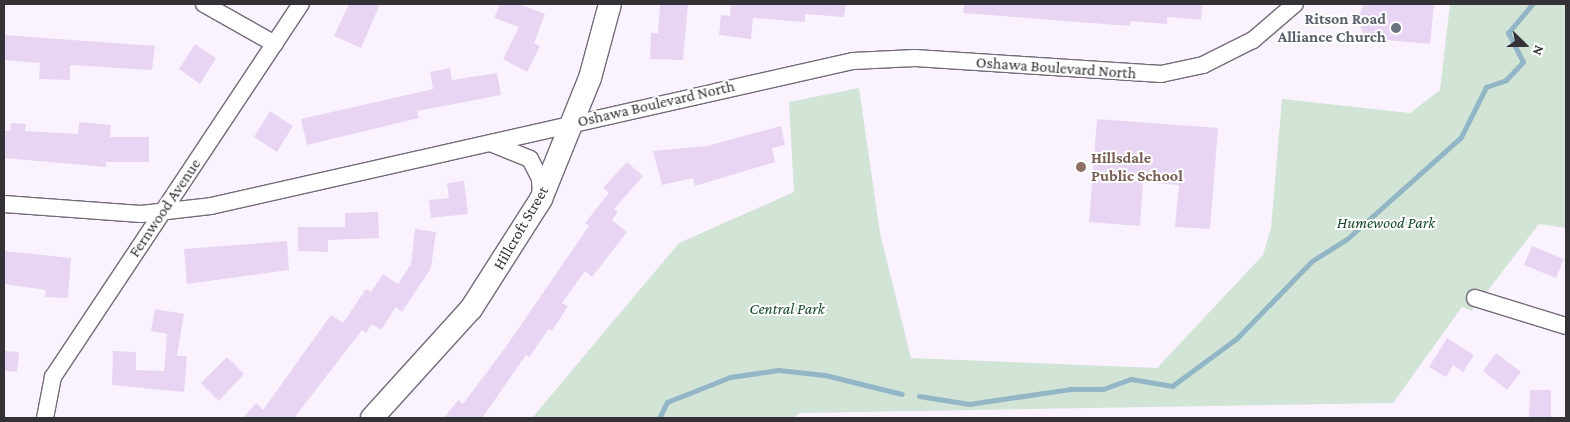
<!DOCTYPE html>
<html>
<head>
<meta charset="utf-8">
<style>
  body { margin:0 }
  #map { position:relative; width:1570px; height:422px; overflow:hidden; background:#faf3ff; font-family:"Crimson Pro",serif }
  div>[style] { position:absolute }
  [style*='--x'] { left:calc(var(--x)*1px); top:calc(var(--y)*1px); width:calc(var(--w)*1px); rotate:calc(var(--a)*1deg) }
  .green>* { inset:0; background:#d1e4d6 }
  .stream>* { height:5px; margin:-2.5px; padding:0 2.5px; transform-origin:2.5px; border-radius:2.5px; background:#92b6c5 }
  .building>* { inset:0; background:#e7d5f3 }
  .roads { filter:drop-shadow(1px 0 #736b78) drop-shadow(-1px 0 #736b78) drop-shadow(0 1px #736b78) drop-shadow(0 -1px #736b78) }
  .street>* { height:16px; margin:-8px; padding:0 8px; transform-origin:8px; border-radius:8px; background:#fff }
  .secondary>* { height:22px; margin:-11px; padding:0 11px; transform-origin:11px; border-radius:11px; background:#fff }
  .dots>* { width:14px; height:14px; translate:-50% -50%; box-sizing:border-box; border:2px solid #fff; border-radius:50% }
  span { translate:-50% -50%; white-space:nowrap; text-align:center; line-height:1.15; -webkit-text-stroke:4px #fff; paint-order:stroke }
  .worship-label { font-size:16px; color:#5b616d; font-weight:700 }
  .right { translate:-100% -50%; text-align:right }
  .street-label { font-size:16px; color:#343137 }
  .education-label { font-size:16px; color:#785e54; font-weight:700 }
  .left { translate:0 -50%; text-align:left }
  .park-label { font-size:16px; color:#17492b; font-style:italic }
  .frame { position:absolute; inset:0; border:5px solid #343137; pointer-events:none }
  .north { position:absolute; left:1500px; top:20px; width:50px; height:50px; -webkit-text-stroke:4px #fff; paint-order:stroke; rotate:112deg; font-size:14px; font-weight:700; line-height:20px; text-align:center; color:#343137 }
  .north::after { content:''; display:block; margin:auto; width:18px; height:22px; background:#343137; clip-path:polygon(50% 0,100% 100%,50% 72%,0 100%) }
</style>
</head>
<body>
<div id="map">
  <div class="green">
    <div style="clip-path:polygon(1450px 4px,1566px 4px,1566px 228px,1539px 224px,1472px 311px,1462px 307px,1393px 403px,800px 413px,793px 418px,532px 418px,679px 243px,794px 192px,789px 102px,859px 88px,880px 233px,911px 358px,1157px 368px,1263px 255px,1271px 228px,1282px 99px,1410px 113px,1440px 90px)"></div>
  </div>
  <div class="stream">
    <div style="--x:919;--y:396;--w:51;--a:9.1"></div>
    <div style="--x:969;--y:404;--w:102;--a:-8.4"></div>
    <div style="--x:1070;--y:389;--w:33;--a:0"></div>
    <div style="--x:1103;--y:389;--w:30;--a:-20"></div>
    <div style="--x:1131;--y:379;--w:42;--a:9.7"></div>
    <div style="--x:1172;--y:386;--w:81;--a:-36.4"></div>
    <div style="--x:1237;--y:338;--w:107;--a:-45.8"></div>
    <div style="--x:1312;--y:261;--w:41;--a:-32.2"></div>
    <div style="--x:1347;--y:239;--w:153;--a:-41.8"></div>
    <div style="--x:1461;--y:137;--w:56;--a:-63.4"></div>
    <div style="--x:1486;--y:87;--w:21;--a:-19"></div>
    <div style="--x:1506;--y:80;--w:25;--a:-47"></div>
    <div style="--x:1523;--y:62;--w:33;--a:-117"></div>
    <div style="--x:1508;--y:33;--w:38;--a:-50"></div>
    <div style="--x:659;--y:418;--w:18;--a:-63"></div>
    <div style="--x:667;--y:402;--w:68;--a:-21.6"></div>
    <div style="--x:730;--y:377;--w:49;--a:-8.3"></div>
    <div style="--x:778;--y:370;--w:47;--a:6.1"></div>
    <div style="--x:825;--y:375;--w:79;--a:13.9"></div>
  </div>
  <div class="building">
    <div style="clip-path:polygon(349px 4px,380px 4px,361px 48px,334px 36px)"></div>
    <div style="clip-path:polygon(500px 4px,519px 4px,545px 14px,534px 43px,540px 46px,527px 72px,503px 59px,519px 27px,494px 18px)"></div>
    <div style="clip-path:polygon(660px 4px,688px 4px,683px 60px,650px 59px,651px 33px,658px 33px)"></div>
    <div style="clip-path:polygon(731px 4px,846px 4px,844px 17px,805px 14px,805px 22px,753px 18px,751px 39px,719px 35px,721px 15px,730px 16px)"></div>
    <div style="clip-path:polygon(964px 4px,1202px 4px,1201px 20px,1167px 17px,1167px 24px,1131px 21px,1130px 26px,963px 13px)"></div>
    <div style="clip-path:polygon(1364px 4px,1434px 4px,1430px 44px,1364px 38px,1358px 18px)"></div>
    <div style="clip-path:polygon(4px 35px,155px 46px,152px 70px,70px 65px,70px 80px,39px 79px,40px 63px,4px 60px)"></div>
    <div style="clip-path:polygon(195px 44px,216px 58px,200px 84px,179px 69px)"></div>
    <div style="clip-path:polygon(450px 68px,452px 80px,497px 73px,501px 95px,417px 111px,419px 118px,307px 145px,301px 119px,433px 89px,430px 72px)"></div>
    <div style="clip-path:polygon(270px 111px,293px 126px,277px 152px,254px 137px)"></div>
    <div style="clip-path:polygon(1097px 119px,1218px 128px,1210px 229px,1175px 227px,1179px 185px,1143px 182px,1140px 226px,1089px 222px)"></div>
    <div style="clip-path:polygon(79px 122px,111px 125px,110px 137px,149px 137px,149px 162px,106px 162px,106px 167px,4px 158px,4px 131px,10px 131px,11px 123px,26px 124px,25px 131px,78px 134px)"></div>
    <div style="clip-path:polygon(781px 126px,785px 145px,772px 148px,775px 162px,695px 186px,693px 178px,662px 185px,653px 151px,707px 146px)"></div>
    <div style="clip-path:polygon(627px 162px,643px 176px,614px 209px,618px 212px,612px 220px,627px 232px,592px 277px,585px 271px,562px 303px,568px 306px,552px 331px,549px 329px,529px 357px,526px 355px,482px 418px,444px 418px,458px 400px,463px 404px,505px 348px,589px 226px,585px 223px,609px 193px,603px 188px)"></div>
    <div style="clip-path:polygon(464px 181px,468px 214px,431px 218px,429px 200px,449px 198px,447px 183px)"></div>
    <div style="clip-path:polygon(378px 212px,379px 238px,328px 240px,328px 252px,298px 251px,298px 227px,345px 227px,345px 213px)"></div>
    <div style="clip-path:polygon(415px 229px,436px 232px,431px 268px,402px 312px,396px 307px,381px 330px,372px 324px,366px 333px,362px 330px,294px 418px,243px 418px,256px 403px,263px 410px,331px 315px,343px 323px,366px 289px,371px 292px,383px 274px,398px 284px,411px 264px)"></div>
    <div style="clip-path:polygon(287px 241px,289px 270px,187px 284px,184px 249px)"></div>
    <div style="clip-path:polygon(1532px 246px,1564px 259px,1556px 278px,1524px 265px)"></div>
    <div style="clip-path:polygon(4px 251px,71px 258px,68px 298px,45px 297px,46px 290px,4px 284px)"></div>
    <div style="clip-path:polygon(155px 309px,184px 314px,177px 356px,187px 356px,184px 392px,112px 385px,113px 351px,136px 352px,136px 370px,164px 371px,167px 334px,151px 331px)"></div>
    <div style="clip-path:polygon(1447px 338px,1474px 355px,1463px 372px,1453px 365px,1446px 377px,1429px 367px)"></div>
    <div style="clip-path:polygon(4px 351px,19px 352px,17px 372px,4px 371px)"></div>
    <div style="clip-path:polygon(1496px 353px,1521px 372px,1507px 390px,1483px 371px)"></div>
    <div style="clip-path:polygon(227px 357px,244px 374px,219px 401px,201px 383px)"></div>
    <div style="clip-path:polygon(1530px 390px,1551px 390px,1551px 418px,1529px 418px)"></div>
  </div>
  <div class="roads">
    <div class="street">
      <div style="--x:204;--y:4;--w:81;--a:29.4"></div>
      <div style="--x:493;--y:144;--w:40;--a:22"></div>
      <div style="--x:530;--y:159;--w:22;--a:63"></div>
      <div style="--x:540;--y:179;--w:17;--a:87"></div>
      <div style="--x:4;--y:204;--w:137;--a:4.2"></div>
      <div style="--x:141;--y:214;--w:70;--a:-6.5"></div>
      <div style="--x:211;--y:206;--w:658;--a:-12.73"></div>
      <div style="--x:853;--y:61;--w:62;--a:-2.8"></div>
      <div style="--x:915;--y:58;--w:247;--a:3.7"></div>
      <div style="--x:1161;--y:74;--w:43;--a:-12.1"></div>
      <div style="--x:1203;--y:65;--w:56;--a:-26.6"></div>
      <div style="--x:1253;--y:40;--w:55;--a:-40.6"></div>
      <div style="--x:1475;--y:298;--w:95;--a:17.1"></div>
      <div style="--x:45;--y:418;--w:42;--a:-79"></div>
      <div style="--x:53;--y:377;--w:448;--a:-56.4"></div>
    </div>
    <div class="secondary">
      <div style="--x:372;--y:418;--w:147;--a:-47.8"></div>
      <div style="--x:471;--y:309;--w:130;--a:-57.5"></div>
      <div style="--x:541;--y:199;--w:131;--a:-68"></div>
      <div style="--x:590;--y:78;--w:77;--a:-74.9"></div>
    </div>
  </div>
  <div class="dots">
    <div style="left:1396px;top:28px;background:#6b7280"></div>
    <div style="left:1081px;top:167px;background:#8d6e63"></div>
  </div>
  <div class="worship-label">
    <span class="right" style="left:1386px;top:28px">Ritson Road<br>Alliance Church</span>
  </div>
  <div class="street-label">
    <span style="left:1056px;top:68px;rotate:4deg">Oshawa Boulevard North</span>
    <span style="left:656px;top:104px;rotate:-13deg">Oshawa Boulevard North</span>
    <span style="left:165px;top:208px;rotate:-56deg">Fernwood Avenue</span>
    <span style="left:521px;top:228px;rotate:-60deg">Hillcroft Street</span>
  </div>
  <div class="education-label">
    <span class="left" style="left:1091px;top:167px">Hillsdale<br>Public School</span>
  </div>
  <div class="park-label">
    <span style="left:1386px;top:223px">Humewood Park</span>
    <span style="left:787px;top:309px">Central Park</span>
  </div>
  <div class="frame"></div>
  <div class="north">N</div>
</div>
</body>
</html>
